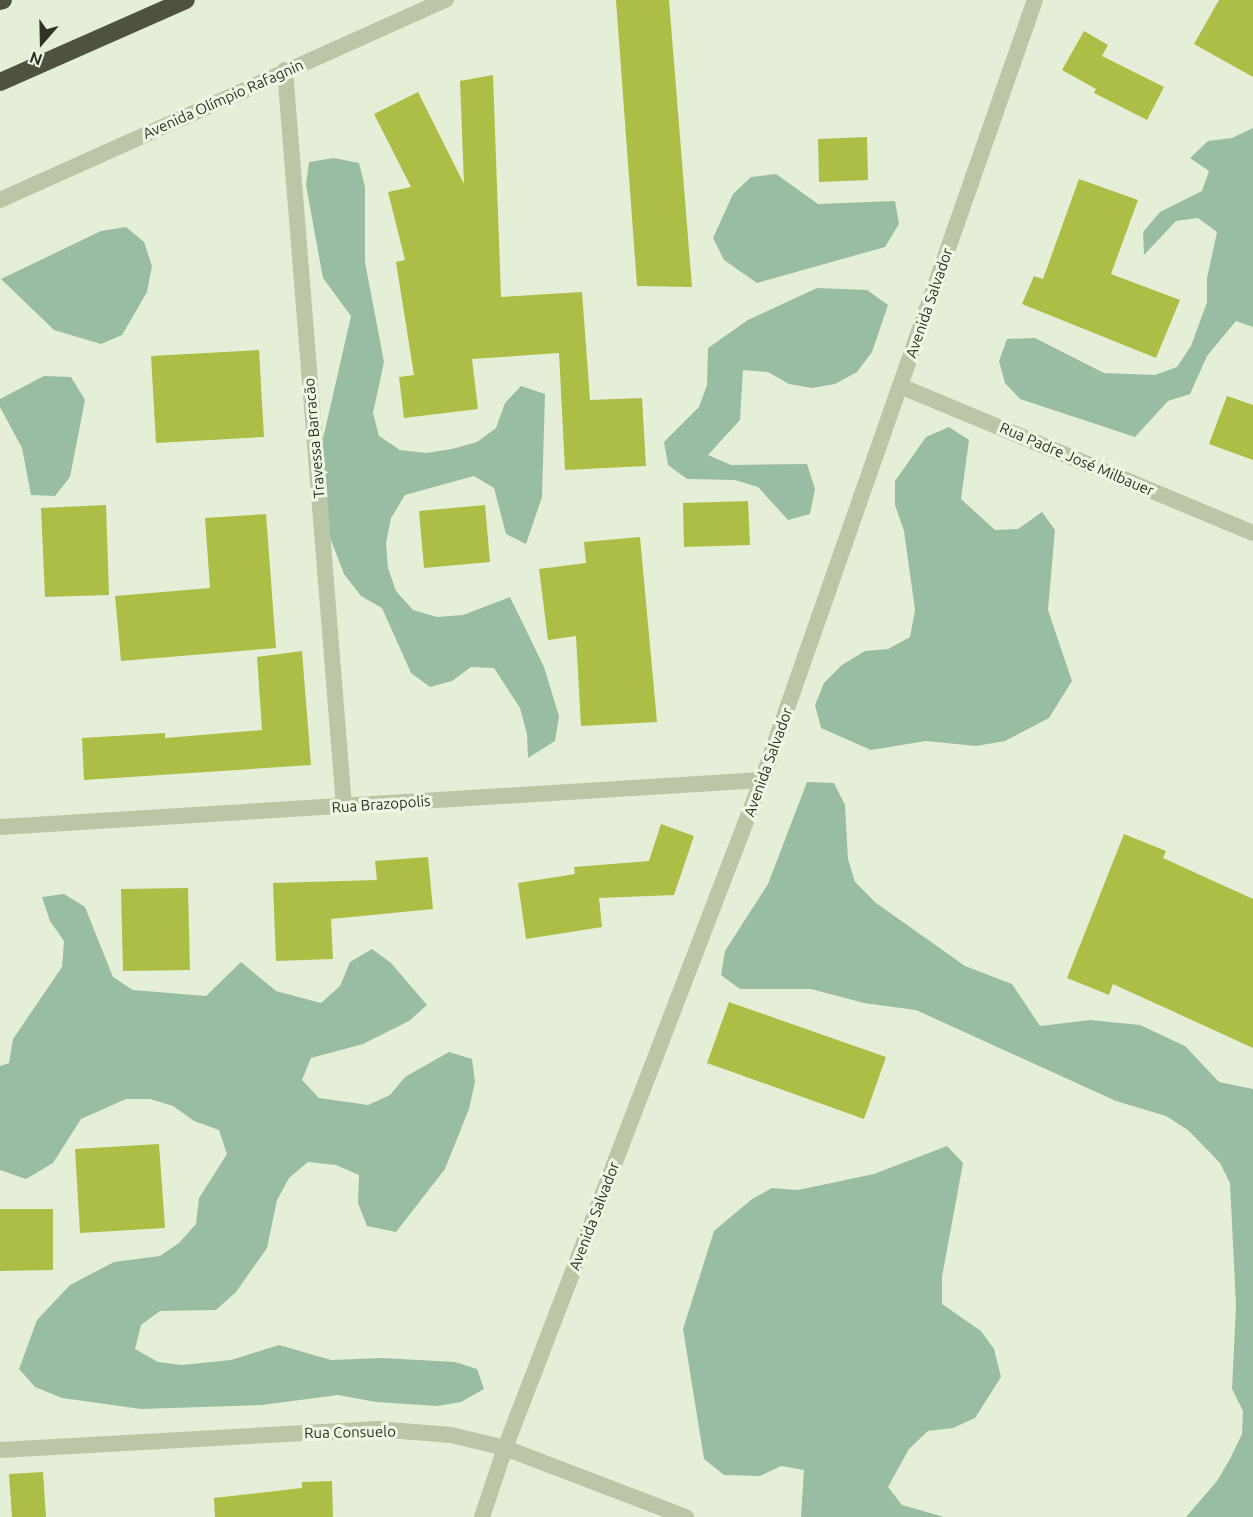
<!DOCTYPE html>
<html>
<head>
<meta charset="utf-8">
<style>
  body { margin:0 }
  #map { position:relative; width:1253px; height:1517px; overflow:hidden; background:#e5efd8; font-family:Ubuntu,sans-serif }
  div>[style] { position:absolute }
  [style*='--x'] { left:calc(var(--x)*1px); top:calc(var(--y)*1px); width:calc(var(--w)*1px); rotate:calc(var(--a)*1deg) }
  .green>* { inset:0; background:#99bda2 }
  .building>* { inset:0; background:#acbe46 }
  .minor>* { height:16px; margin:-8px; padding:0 8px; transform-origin:8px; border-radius:8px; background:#bac6a5 }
  .tertiary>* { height:16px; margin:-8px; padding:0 8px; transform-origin:8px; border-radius:8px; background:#bac6a5 }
  .motorway>* { height:18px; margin:-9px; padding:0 9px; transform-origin:9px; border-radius:9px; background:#4e533d }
  span { translate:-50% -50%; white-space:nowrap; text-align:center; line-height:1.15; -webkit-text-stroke:6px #eef7e4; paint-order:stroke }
  .street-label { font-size:15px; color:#2f3226 }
  .north { position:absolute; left:12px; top:12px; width:60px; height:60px; -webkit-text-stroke:4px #eef7e4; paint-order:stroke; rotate:200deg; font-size:16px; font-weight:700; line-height:24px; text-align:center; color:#2f3226 }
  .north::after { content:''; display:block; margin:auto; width:21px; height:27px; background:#2f3226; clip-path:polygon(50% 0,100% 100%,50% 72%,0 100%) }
</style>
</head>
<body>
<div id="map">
  <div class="green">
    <div style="clip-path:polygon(1253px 128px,1253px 327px,1236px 321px,1207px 356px,1190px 394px,1168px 401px,1135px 437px,1020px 399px,1005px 383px,999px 361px,1007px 339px,1035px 338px,1104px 373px,1155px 375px,1177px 367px,1191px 346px,1207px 302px,1207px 278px,1217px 232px,1198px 218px,1176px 221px,1144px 255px,1143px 232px,1160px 212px,1202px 191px,1209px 171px,1190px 158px,1208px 141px,1232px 138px)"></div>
    <div style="clip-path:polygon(334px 158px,359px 163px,365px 187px,365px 262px,384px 362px,373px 413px,379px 436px,400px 450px,426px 453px,452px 449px,477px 442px,496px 428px,505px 403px,521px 386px,545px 394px,542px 497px,526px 544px,506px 534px,494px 488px,474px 476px,405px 495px,391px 518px,386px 543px,388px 568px,396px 591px,413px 610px,437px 617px,463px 615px,510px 597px,544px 667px,559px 716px,555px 741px,528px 758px,527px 734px,520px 708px,494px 668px,471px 667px,452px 681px,430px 687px,411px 673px,382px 608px,361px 596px,344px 574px,326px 527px,319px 456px,351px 316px,323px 278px,306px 185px,309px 162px)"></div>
    <div style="clip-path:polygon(776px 174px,818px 204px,895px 201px,899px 224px,885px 247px,757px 283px,724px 260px,713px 238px,733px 194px,751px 177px)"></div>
    <div style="clip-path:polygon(126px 227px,144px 242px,152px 266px,147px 292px,122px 335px,101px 344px,54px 330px,1px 279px,101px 231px)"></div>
    <div style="clip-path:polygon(817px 288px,867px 290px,888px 305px,872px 352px,857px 372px,835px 384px,812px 388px,789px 384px,768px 372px,743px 370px,740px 420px,708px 455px,731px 465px,807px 464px,815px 489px,810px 514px,788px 520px,758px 487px,735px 480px,687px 479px,668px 465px,664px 442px,699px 407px,707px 385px,708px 348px,748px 320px)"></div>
    <div style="clip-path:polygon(44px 376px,71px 377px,85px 400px,70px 477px,55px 496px,31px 495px,22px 448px,0 407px,0 399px)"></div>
    <div style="clip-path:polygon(949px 427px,969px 440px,961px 499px,995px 530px,1018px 529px,1042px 512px,1055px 530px,1048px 610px,1072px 681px,1049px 718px,1005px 741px,976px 746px,926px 741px,871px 750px,821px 728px,815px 705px,824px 683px,842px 665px,865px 651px,888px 649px,910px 637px,915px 610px,904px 531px,895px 505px,895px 481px,926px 437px)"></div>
    <div style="clip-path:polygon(807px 782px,834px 783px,845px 805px,848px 859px,855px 882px,876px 903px,965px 966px,1012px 984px,1040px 1026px,1090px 1020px,1140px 1025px,1185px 1046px,1219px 1082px,1253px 1089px,1253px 1517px,1186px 1517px,1217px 1481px,1230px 1459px,1242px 1434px,1243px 1411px,1232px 1389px,1236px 1306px,1230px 1183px,1220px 1163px,1188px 1130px,1166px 1116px,1116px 1101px,916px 1010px,864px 1003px,811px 989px,740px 989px,721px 975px,725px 951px,768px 884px)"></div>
    <div style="clip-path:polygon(64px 894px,85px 907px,113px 977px,133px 990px,206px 996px,241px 962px,276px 991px,321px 1003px,340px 986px,350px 962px,372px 949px,391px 963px,427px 1005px,409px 1021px,363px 1044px,311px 1058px,302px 1080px,319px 1098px,368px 1105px,390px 1095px,405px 1077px,449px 1052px,472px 1059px,475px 1082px,469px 1109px,445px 1169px,396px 1232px,367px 1226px,358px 1203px,359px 1175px,336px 1165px,308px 1162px,289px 1178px,277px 1200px,267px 1248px,236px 1292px,216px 1310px,160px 1311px,141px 1325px,135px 1349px,158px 1362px,182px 1365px,231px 1360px,279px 1345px,331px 1360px,382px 1358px,455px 1362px,477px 1369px,484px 1389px,461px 1402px,437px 1406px,376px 1402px,338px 1395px,262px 1405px,141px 1409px,62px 1398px,35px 1387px,19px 1369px,37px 1320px,70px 1285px,114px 1262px,160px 1256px,179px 1243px,196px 1224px,199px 1198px,227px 1154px,219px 1130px,194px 1121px,173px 1106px,150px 1099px,126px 1099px,81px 1119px,53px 1163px,26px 1179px,0 1170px,0 1066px,9px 1063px,13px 1039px,62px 967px,64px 941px,50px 921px,42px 897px)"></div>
    <div style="clip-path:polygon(947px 1146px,963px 1163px,942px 1277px,942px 1304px,981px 1331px,994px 1349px,1001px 1377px,975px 1418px,953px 1428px,928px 1431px,909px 1449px,888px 1487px,902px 1505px,944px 1517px,801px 1517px,804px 1470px,781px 1466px,760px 1476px,724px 1475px,704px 1459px,683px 1329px,714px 1231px,752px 1199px,772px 1188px,798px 1190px,874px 1174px)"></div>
  </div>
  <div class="building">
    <div style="clip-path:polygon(616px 0,669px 0,692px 287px,637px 286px)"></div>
    <div style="clip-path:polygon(1219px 0,1253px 0,1253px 77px,1194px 44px)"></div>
    <div style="clip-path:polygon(1084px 31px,1108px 45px,1102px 56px,1164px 87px,1147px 120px,1094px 93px,1096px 89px,1062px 70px)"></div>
    <div style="clip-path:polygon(493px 75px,501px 297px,582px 292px,590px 400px,642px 398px,646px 466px,565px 470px,559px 353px,472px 359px,478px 409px,404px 418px,399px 377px,414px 375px,396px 262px,405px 260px,388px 192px,411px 187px,374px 114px,418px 92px,464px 184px,460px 81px)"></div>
    <div style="clip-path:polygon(867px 137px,868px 180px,819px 182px,818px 139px)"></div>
    <div style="clip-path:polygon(1079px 179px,1138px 200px,1111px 274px,1180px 300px,1156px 358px,1022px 304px,1034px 276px,1043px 279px)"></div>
    <div style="clip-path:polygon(259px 350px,264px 437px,156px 443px,151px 356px)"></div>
    <div style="clip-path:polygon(1227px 396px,1253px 405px,1253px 460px,1209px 444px)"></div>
    <div style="clip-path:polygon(748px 501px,750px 545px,684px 547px,683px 503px)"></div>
    <div style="clip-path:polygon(106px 505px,109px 595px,45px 597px,41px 508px)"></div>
    <div style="clip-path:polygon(485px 505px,490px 562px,424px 568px,419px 511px)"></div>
    <div style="clip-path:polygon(266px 514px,276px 648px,121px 661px,115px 596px,210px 588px,205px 518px)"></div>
    <div style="clip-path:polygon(640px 537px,657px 722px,581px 726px,576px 636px,548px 640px,539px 569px,586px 563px,584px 542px)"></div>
    <div style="clip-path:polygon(302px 651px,311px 765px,84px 780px,82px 738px,165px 733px,165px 738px,262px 730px,257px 657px)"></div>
    <div style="clip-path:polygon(661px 824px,694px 836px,674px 895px,599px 898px,602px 927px,526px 939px,518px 883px,575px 874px,574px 867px,649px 861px)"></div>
    <div style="clip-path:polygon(1124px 834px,1166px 851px,1163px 858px,1253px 899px,1253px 1048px,1113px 984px,1109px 995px,1067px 978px)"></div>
    <div style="clip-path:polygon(428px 857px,433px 909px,331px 919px,333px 959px,276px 961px,273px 883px,377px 880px,375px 861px)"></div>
    <div style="clip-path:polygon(188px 888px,190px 970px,123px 971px,121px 889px)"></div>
    <div style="clip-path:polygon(729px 1002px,886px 1057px,864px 1119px,707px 1063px)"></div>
    <div style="clip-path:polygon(159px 1144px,165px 1228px,80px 1233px,75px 1149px)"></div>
    <div style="clip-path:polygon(0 1209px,53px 1209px,53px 1270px,0 1271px)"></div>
    <div style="clip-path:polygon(43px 1472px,46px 1517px,12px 1517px,9px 1474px)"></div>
    <div style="clip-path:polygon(332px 1481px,333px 1517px,215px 1517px,214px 1498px,302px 1488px,302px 1482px)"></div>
  </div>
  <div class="minor">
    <div style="--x:285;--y:70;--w:738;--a:85.42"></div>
    <div style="--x:900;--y:386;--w:382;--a:22.6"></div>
    <div style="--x:0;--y:827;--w:763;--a:-3.53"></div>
    <div style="--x:0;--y:1450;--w:378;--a:-3.2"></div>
    <div style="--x:377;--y:1429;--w:74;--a:4.6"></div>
    <div style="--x:451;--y:1435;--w:56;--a:13.5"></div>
    <div style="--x:505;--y:1448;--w:194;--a:20.9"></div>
    <div style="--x:482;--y:1517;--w:73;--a:-71.6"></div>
    <div style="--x:505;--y:1448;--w:716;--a:-68.96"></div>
    <div style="--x:762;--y:780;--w:826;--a:-70.71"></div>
  </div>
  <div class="tertiary">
    <div style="--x:0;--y:200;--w:489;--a:-24.2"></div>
  </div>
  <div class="motorway">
    <div style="--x:0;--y:1;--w:3;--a:-18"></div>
    <div style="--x:0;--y:82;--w:203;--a:-23.8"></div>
  </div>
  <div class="street-label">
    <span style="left:223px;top:99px;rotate:-24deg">Avenida Olímpio Rafagnin</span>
    <span style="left:929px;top:303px;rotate:-71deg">Avenida Salvador</span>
    <span style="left:314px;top:438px;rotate:-95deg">Travessa Barracão</span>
    <span style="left:1077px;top:459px;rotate:23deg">Rua Padre José Milbauer</span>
    <span style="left:768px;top:762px;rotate:-70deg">Avenida Salvador</span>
    <span style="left:381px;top:804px;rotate:-4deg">Rua Brazopolis</span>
    <span style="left:594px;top:1216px;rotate:-69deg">Avenida Salvador</span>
    <span style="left:350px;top:1432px;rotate:-1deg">Rua Consuelo</span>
  </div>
  <div class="north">N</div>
</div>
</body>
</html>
